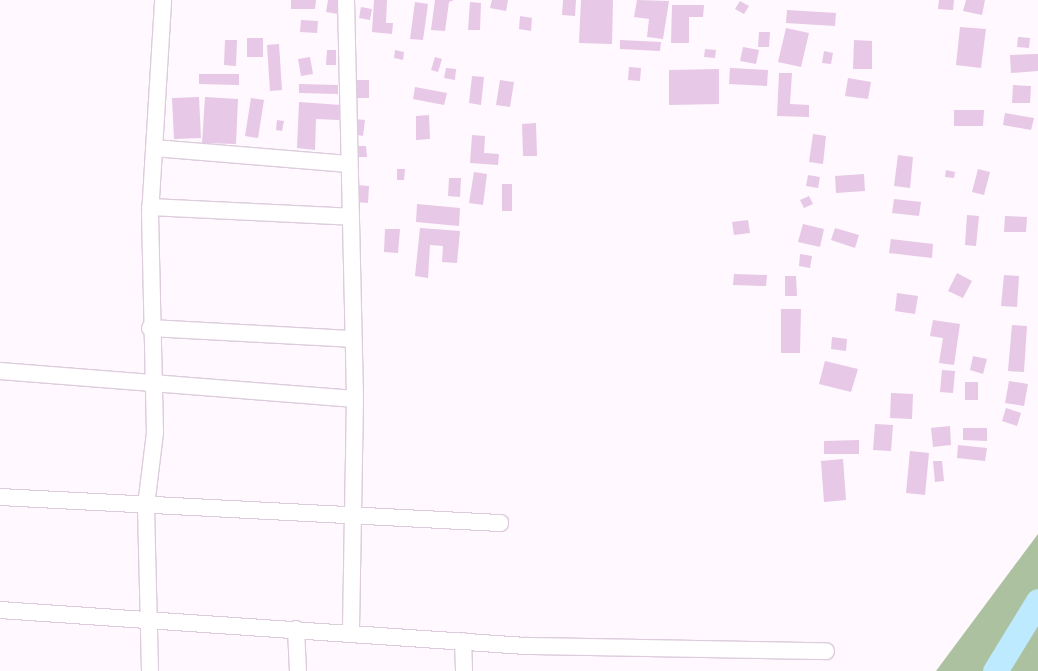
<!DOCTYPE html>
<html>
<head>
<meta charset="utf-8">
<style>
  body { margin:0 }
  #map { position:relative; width:1038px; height:671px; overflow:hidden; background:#fff8fe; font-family:Figtree,sans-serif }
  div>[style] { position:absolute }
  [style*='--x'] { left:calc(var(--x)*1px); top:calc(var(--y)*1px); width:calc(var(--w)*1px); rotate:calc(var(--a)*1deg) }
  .forest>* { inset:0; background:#abc19f }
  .river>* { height:25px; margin:-12.5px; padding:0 12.5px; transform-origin:12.5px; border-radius:12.5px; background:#beeaff }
  .building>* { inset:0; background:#e7c8e6 }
  .roads { filter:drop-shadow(1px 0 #dcccdc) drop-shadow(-1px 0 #dcccdc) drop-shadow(0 1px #dcccdc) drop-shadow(0 -1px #dcccdc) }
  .minor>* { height:16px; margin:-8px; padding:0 8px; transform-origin:8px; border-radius:8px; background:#fff }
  span { translate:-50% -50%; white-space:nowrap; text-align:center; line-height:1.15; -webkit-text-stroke:4px #fff; paint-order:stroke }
</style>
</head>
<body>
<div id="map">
  <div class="forest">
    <div style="clip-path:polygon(1038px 534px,1038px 671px,936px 671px)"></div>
  </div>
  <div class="river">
    <div style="--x:995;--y:671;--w:82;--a:-58.4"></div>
  </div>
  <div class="building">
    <div style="clip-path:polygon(291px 0,316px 0,315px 9px,291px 9px)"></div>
    <div style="clip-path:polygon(328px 0,340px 0,338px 14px,326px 12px)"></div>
    <div style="clip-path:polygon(374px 0,387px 0,386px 23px,393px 23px,392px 34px,372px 32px)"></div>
    <div style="clip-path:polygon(435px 0,454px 0,449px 2px,445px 31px,431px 30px)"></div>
    <div style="clip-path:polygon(492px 0,508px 0,506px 11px,490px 8px)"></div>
    <div style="clip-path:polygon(563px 0,576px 0,575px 16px,562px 15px)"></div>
    <div style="clip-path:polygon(581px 0,613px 0,612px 44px,579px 43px)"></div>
    <div style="clip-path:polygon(637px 0,669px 1px,663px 39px,647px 37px,649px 19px,634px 17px)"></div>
    <div style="clip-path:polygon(939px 0,954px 0,953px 10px,938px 9px)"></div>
    <div style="clip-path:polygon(966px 0,985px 0,982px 15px,963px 11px)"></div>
    <div style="clip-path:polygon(740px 1px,749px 6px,744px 14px,735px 9px)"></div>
    <div style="clip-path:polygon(415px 2px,428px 4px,423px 40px,410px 39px)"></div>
    <div style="clip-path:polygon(470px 2px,481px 3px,480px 30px,468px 30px)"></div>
    <div style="clip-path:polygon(672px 5px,704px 5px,703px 17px,689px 17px,689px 43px,671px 43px)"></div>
    <div style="clip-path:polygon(361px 7px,372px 9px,370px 20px,359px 18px)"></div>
    <div style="clip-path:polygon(787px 10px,836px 13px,835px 26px,786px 23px)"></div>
    <div style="clip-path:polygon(520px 16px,532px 18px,531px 31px,519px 29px)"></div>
    <div style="clip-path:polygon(301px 20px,318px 21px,317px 33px,300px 32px)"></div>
    <div style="clip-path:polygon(960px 27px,986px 29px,981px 68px,956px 65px)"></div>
    <div style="clip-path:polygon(786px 28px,809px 33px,801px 67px,778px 62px)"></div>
    <div style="clip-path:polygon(759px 32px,770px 32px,769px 47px,758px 47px)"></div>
    <div style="clip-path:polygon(1018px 37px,1030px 38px,1029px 48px,1017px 47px)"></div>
    <div style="clip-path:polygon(247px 38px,263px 38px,263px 57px,247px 57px)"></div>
    <div style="clip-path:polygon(225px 40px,237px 40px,236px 66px,224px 65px)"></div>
    <div style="clip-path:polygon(620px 40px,661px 42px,660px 51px,620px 49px)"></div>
    <div style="clip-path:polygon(854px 40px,872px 41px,872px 69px,853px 69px)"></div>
    <div style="clip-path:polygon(279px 44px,282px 90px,270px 91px,267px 45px)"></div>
    <div style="clip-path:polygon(743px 47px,759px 50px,756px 64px,740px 61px)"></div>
    <div style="clip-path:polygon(705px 49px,716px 50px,715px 58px,704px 57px)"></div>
    <div style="clip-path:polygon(327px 50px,336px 50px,336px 65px,326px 65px)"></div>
    <div style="clip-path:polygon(395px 50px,404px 52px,403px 60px,394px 58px)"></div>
    <div style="clip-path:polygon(824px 51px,833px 53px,831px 64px,822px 63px)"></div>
    <div style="clip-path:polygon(1038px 54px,1038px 71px,1011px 73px,1010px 55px)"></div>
    <div style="clip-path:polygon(310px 57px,313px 74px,301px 76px,298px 59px)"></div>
    <div style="clip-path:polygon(435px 57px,442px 59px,438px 72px,431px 70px)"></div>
    <div style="clip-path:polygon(629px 67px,641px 68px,640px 81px,628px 80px)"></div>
    <div style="clip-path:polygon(446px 68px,456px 69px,455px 80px,444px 78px)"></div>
    <div style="clip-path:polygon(730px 68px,768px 70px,767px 86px,729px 84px)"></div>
    <div style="clip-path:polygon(719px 69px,719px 104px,669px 105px,669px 70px)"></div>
    <div style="clip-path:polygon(779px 73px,792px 73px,790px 104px,809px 105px,809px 117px,777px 116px)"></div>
    <div style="clip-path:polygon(199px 74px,239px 74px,239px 85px,199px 84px)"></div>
    <div style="clip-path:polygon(472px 76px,484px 77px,481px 105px,469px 103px)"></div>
    <div style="clip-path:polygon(848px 78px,871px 82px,868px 99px,845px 96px)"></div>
    <div style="clip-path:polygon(351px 80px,369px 80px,369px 98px,352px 98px)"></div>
    <div style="clip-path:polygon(500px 80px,514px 82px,510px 107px,496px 105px)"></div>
    <div style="clip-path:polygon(299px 84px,338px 85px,338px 94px,299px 93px)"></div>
    <div style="clip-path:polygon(1013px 85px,1031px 86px,1030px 103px,1012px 103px)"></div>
    <div style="clip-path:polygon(415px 87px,447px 93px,444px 105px,413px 99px)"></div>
    <div style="clip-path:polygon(199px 97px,201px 138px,174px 139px,172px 98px)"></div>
    <div style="clip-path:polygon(205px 97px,238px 99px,236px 144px,202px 143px)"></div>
    <div style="clip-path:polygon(251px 98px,264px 100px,258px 138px,245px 136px)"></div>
    <div style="clip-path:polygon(299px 102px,341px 105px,339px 120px,316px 119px,315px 150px,297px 148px)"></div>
    <div style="clip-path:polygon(954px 110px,984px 110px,983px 126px,954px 126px)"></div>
    <div style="clip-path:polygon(1005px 113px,1034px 118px,1031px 130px,1003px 125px)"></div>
    <div style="clip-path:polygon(429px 115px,430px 139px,416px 140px,416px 116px)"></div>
    <div style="clip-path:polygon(355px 119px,365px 120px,363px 136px,353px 134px)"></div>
    <div style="clip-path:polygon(277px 120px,284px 121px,282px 131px,276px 130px)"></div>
    <div style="clip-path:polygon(536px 123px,537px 156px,523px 156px,522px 124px)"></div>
    <div style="clip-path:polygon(813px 134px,826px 136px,823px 164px,809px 162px)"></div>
    <div style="clip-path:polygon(472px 135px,485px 136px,484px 153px,499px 154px,498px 165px,470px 163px)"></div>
    <div style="clip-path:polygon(352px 146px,366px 146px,367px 157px,352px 157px)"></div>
    <div style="clip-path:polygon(898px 155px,913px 157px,910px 188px,894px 186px)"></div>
    <div style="clip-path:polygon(397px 169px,405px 169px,404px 180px,397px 180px)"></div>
    <div style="clip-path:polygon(978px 169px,990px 172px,984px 195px,972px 192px)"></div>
    <div style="clip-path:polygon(946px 170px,955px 172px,954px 178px,945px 177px)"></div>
    <div style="clip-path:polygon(474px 172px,487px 174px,483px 205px,469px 203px)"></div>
    <div style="clip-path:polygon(864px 174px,865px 191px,836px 193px,835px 176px)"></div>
    <div style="clip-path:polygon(808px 175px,820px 177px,818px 188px,806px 186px)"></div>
    <div style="clip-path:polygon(449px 178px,461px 178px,460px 197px,448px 196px)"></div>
    <div style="clip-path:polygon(502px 184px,512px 184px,512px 211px,502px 211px)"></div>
    <div style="clip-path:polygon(356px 185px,369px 186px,368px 203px,355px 202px)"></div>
    <div style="clip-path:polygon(809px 196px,813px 204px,804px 208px,800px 200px)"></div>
    <div style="clip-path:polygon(894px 199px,921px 202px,919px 216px,892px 213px)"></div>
    <div style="clip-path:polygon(417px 204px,460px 208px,459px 226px,416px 222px)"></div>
    <div style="clip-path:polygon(967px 215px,979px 216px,976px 246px,965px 245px)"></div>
    <div style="clip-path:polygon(1005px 216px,1027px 217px,1026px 232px,1004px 232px)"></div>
    <div style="clip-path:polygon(748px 220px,750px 233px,734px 235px,732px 222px)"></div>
    <div style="clip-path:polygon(803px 224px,824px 229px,820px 247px,798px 242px)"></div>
    <div style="clip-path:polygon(420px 228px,460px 231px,457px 263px,442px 262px,443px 246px,430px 245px,428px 278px,415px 276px)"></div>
    <div style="clip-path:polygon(835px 228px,859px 235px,855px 248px,831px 240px)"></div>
    <div style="clip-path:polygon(385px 229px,400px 229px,398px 253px,384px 252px)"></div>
    <div style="clip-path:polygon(891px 239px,933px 244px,932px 258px,889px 253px)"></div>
    <div style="clip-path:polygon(800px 254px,812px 256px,810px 268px,799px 266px)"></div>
    <div style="clip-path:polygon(957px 273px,972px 281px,963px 298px,948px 291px)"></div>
    <div style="clip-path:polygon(734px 274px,767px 275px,766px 286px,733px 285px)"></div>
    <div style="clip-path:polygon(1004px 275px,1019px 276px,1017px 307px,1001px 306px)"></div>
    <div style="clip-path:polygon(785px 276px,796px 276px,797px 296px,785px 296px)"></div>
    <div style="clip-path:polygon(897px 293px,918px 296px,915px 314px,895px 311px)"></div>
    <div style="clip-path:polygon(781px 309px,801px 309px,800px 353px,781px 353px)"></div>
    <div style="clip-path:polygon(933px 320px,960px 324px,954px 365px,939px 363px,943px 338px,930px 336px)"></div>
    <div style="clip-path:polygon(1012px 325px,1027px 326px,1024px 372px,1008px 371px)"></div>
    <div style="clip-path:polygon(832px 337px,847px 339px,846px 351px,831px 349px)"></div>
    <div style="clip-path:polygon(973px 356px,987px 359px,983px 374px,970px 370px)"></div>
    <div style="clip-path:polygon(825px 361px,858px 369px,851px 392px,819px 384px)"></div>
    <div style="clip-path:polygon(942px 370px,955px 371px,953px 393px,940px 392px)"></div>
    <div style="clip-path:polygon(1009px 381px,1028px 384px,1024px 406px,1005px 403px)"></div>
    <div style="clip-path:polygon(965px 382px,978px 382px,978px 400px,965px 400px)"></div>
    <div style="clip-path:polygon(891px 393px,913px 394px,912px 419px,890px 418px)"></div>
    <div style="clip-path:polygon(1006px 408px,1021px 413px,1017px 426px,1002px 421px)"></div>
    <div style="clip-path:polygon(875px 424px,893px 425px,891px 451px,873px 450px)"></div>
    <div style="clip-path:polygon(950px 426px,951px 445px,933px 447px,931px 428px)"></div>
    <div style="clip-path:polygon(963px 428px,987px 428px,987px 441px,963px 440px)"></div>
    <div style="clip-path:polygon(859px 440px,859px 454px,824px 454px,824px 441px)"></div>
    <div style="clip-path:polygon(958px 445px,987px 448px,985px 461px,957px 458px)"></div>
    <div style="clip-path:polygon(910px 451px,929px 453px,925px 495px,906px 493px)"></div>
    <div style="clip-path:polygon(843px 459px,846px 500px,824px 502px,821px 461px)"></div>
    <div style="clip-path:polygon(933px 461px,942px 461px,944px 481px,935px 482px)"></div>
  </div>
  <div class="roads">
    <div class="minor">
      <div style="--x:346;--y:0;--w:399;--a:88.7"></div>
      <div style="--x:355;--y:399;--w:233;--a:91"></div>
      <div style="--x:154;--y:148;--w:195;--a:4.7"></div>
      <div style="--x:150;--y:207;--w:201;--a:2.8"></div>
      <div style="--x:150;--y:328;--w:201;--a:3.1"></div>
      <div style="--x:0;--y:371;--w:356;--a:4.5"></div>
      <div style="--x:0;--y:497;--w:501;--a:2.98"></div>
      <div style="--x:0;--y:610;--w:527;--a:3.92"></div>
      <div style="--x:526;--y:646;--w:300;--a:1"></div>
      <div style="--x:296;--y:629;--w:42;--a:87.3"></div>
      <div style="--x:463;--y:641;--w:30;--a:88"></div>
      <div style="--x:150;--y:671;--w:165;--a:-91.4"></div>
      <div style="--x:146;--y:506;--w:74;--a:-83"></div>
      <div style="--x:155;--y:433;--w:218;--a:-91.3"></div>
      <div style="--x:150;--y:215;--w:215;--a:-86.5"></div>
    </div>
  </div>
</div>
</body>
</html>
